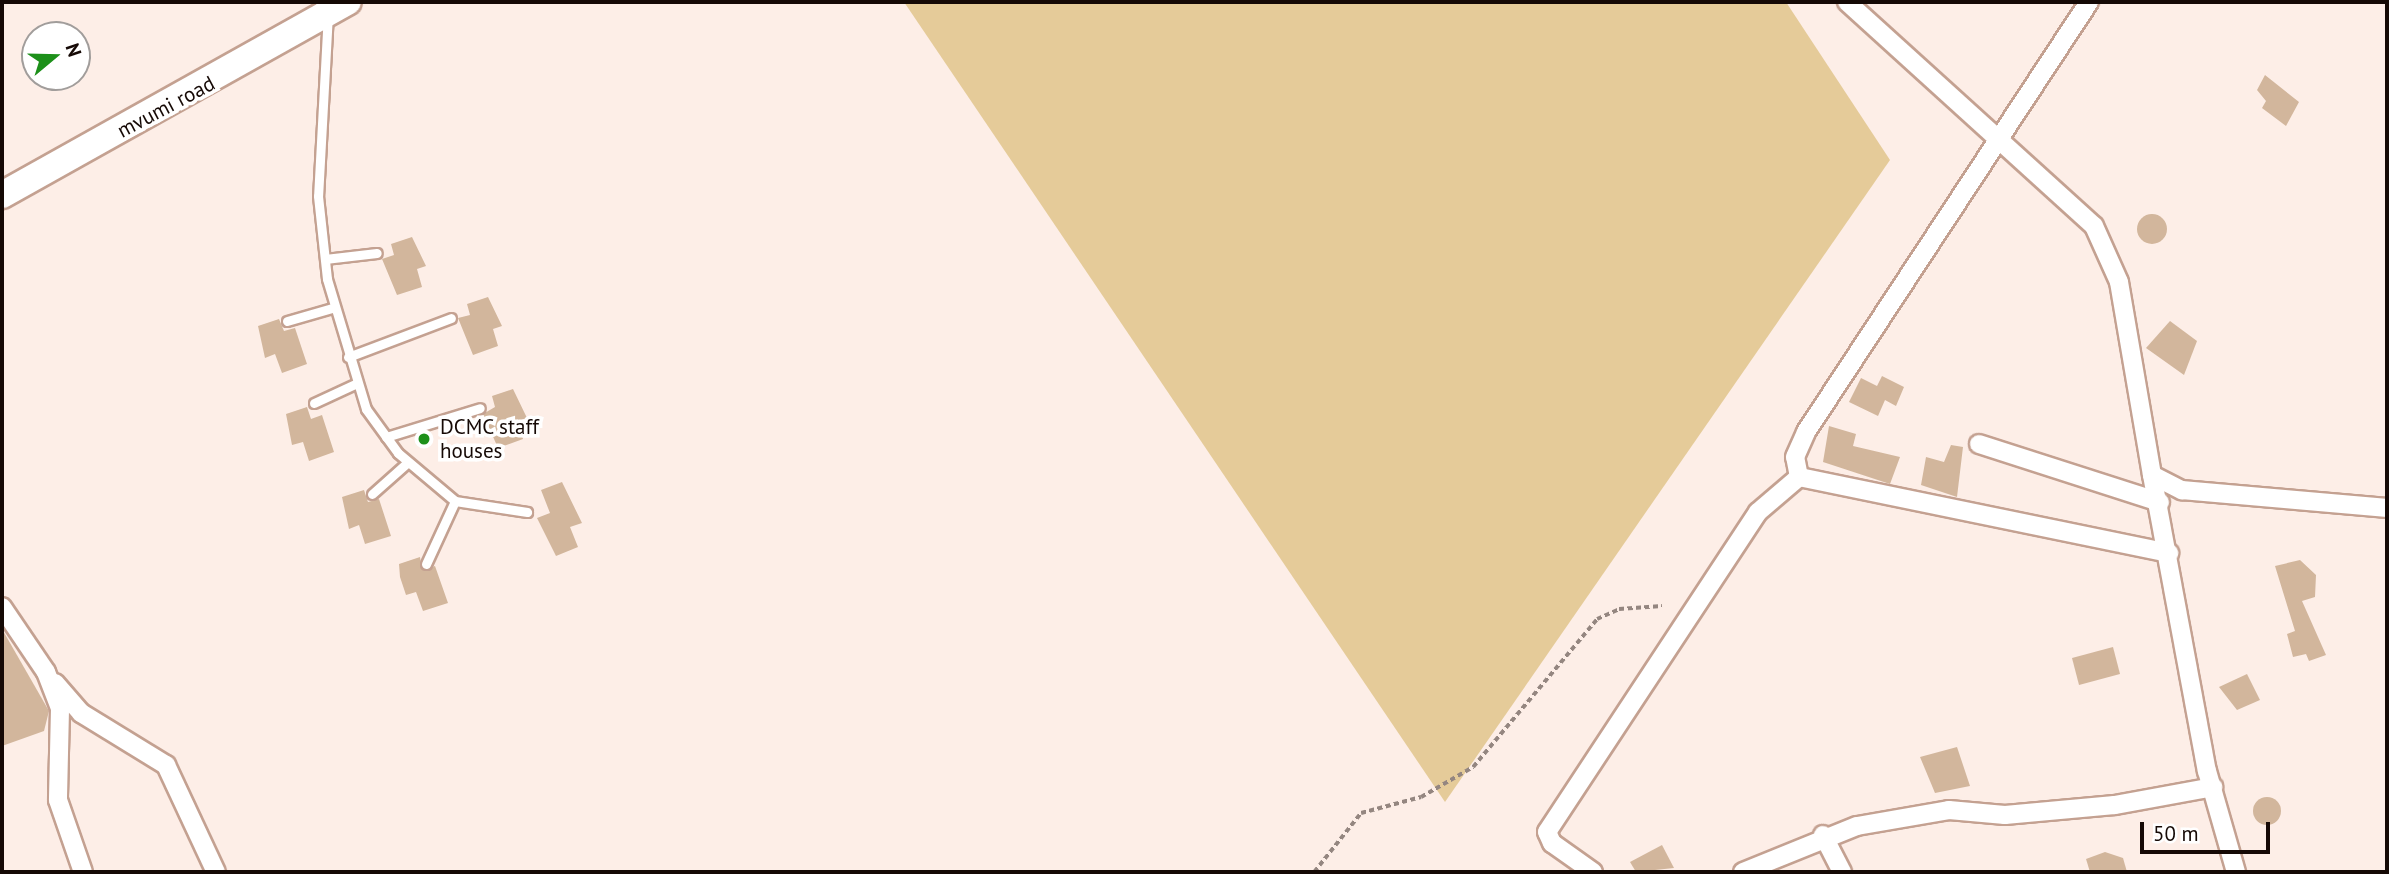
<!DOCTYPE html>
<html>
<head>
<meta charset="utf-8">
<style>
  body { margin:0 }
  #map { position:relative; width:2389px; height:874px; overflow:hidden; background:#fdeee7; font-family:"PT Sans",sans-serif }
  div>[style] { position:absolute }
  [style*='--x'] { left:calc(var(--x)*1px); top:calc(var(--y)*1px); width:calc(var(--w)*1px); rotate:calc(var(--a)*1deg) }
  .green>* { inset:0; background:#e5cb99 }
  .stream>* { height:5px; margin:-2.5px; padding:0 2.5px; transform-origin:2.5px; border-radius:2.5px; background:#db8c9c }
  .building>* { inset:0; background:#d2b69c }
  .round { border-radius:50% }
  .path>* { height:3.5px; margin-top:-1.75px; transform-origin:0; background:repeating-linear-gradient(90deg,#948680 0 5px,transparent 0 8.5px) }
  .roads { filter:drop-shadow(2px 0 #c4a191) drop-shadow(-2px 0 #c4a191) drop-shadow(0 2px #c4a191) drop-shadow(0 -2px #c4a191) }
  .lane>* { height:9px; margin:-4.5px; padding:0 4.5px; transform-origin:4.5px; border-radius:4.5px; background:#fff }
  .street>* { height:18px; margin:-9px; padding:0 9px; transform-origin:9px; border-radius:9px; background:#fff }
  .secondary>* { height:26px; margin:-13px; padding:0 13px; transform-origin:13px; border-radius:13px; background:#fff }
  .dots>* { width:19px; height:19px; translate:-50% -50%; box-sizing:border-box; border:4px solid #fff; border-radius:50% }
  span { translate:-50% -50%; white-space:nowrap; text-align:center; line-height:1.15; -webkit-text-stroke:7px #fff; paint-order:stroke }
  .street-label { font-size:21px; color:#150905 }
  .poi-label { font-size:21px; color:#150905 }
  .left { translate:0 -50%; text-align:left }
  .frame { position:absolute; inset:0; border:4px solid #150905; pointer-events:none }
  .north { position:absolute; left:21px; top:21px; width:70px; height:70px; box-sizing:border-box; background:#fff; border:2px solid #a19d9b; border-radius:50%; rotate:71deg; font-size:19px; font-weight:700; line-height:28px; text-align:center; color:#150905 }
  .north::after { content:''; display:block; margin:auto; width:24px; height:32px; background:#1d901a; clip-path:polygon(50% 0,100% 100%,50% 72%,0 100%) }
  .scale { position:absolute; left:2140px; top:822px; width:130px; height:32px; box-sizing:border-box; border:4px solid #150905; border-top:0; padding-left:9px; font-size:21px; line-height:24px; white-space:nowrap; color:#150905; -webkit-text-stroke:5px #fff; paint-order:stroke }
</style>
</head>
<body>
<div id="map">
  <div class="green">
    <div style="clip-path:polygon(904px 2px,1786px 2px,1890px 160px,1445px 802px)"></div>
  </div>
  <div class="stream">
    <div style="--x:2387;--y:207;--w:30;--a:90"></div>
  </div>
  <div class="building">
    <div style="clip-path:polygon(2265px 75px,2299px 102px,2286px 126px,2262px 108px,2266px 101px,2257px 90px)"></div>
    <div class="round" style="left:2137px;top:214px;width:30px;height:30px"></div>
    <div style="clip-path:polygon(412px 237px,426px 266px,417px 269px,422px 287px,397px 295px,382px 259px,394px 255px,391px 244px)"></div>
    <div style="clip-path:polygon(488px 297px,502px 326px,493px 329px,498px 346px,473px 355px,458px 318px,470px 315px,467px 304px)"></div>
    <div style="clip-path:polygon(279px 319px,284px 331px,295px 328px,307px 364px,282px 373px,275px 354px,265px 358px,258px 326px)"></div>
    <div style="clip-path:polygon(2170px 321px,2197px 341px,2184px 375px,2146px 348px)"></div>
    <div style="clip-path:polygon(1882px 376px,1904px 387px,1896px 406px,1885px 400px,1878px 416px,1849px 402px,1861px 378px,1877px 386px)"></div>
    <div style="clip-path:polygon(513px 389px,527px 418px,517px 421px,523px 439px,498px 448px,483px 414px,495px 407px,492px 396px)"></div>
    <div style="clip-path:polygon(307px 407px,311px 419px,322px 415px,334px 452px,309px 461px,303px 442px,292px 445px,286px 414px)"></div>
    <div style="clip-path:polygon(1829px 426px,1856px 434px,1853px 446px,1900px 457px,1890px 484px,1823px 462px)"></div>
    <div style="clip-path:polygon(1951px 445px,1963px 447px,1957px 497px,1921px 485px,1926px 457px,1944px 462px)"></div>
    <div style="clip-path:polygon(562px 482px,582px 523px,570px 527px,578px 547px,556px 556px,537px 518px,550px 513px,541px 490px)"></div>
    <div style="clip-path:polygon(364px 490px,368px 502px,379px 499px,391px 536px,365px 544px,359px 525px,349px 529px,342px 497px)"></div>
    <div style="clip-path:polygon(420px 557px,422px 570px,435px 566px,448px 603px,423px 611px,416px 592px,406px 595px,400px 577px,399px 564px)"></div>
    <div style="clip-path:polygon(2300px 560px,2316px 575px,2315px 597px,2302px 601px,2326px 655px,2309px 661px,2306px 654px,2293px 657px,2287px 634px,2295px 631px,2275px 566px)"></div>
    <div style="clip-path:polygon(2px 629px,49px 711px,44px 731px,2px 746px)"></div>
    <div style="clip-path:polygon(2113px 647px,2120px 674px,2079px 685px,2072px 658px)"></div>
    <div style="clip-path:polygon(2247px 674px,2260px 700px,2237px 710px,2219px 687px)"></div>
    <div style="clip-path:polygon(1957px 747px,1970px 786px,1935px 793px,1920px 757px)"></div>
    <div class="round" style="left:2253px;top:797px;width:28px;height:28px"></div>
    <div style="clip-path:polygon(1662px 845px,1674px 868px,1636px 872px,1630px 862px)"></div>
    <div style="clip-path:polygon(2105px 852px,2123px 858px,2127px 872px,2090px 872px,2086px 859px)"></div>
  </div>
  <div class="path">
    <div style="--x:1314;--y:872;--w:75;--a:-51.5"></div>
    <div style="--x:1361;--y:813;--w:62;--a:-14.9"></div>
    <div style="--x:1421;--y:797;--w:60;--a:-30"></div>
    <div style="--x:1473;--y:767;--w:193;--a:-50"></div>
    <div style="--x:1597;--y:619;--w:24;--a:-24"></div>
    <div style="--x:1619;--y:609;--w:43;--a:-4"></div>
  </div>
  <div class="roads">
    <div class="lane">
      <div style="--x:320;--y:2;--w:14;--a:54"></div>
      <div style="--x:328;--y:13;--w:183;--a:93.1"></div>
      <div style="--x:318;--y:196;--w:83;--a:83.8"></div>
      <div style="--x:327;--y:279;--w:136;--a:73.3"></div>
      <div style="--x:366;--y:409;--w:54;--a:54"></div>
      <div style="--x:398;--y:453;--w:75;--a:40.1"></div>
      <div style="--x:455;--y:501;--w:73;--a:8.7"></div>
      <div style="--x:325;--y:259;--w:52;--a:-6.6"></div>
      <div style="--x:287;--y:321;--w:47;--a:-16.1"></div>
      <div style="--x:348;--y:357;--w:110;--a:-20.7"></div>
      <div style="--x:314;--y:403;--w:47;--a:-24.9"></div>
      <div style="--x:386;--y:437;--w:98;--a:-17.1"></div>
      <div style="--x:372;--y:494;--w:48;--a:-41.6"></div>
      <div style="--x:426;--y:564;--w:69;--a:-65.3"></div>
    </div>
    <div class="street">
      <div style="--x:1847;--y:2;--w:333;--a:42.2"></div>
      <div style="--x:2094;--y:226;--w:61;--a:65.9"></div>
      <div style="--x:2119;--y:282;--w:196;--a:80.3"></div>
      <div style="--x:2152;--y:475;--w:34;--a:27"></div>
      <div style="--x:2182;--y:490;--w:206;--a:5"></div>
      <div style="--x:1979;--y:444;--w:190;--a:17.8"></div>
      <div style="--x:2152;--y:475;--w:301;--a:79.5"></div>
      <div style="--x:2207;--y:771;--w:105;--a:74"></div>
      <div style="--x:1799;--y:477;--w:20;--a:-101"></div>
      <div style="--x:1795;--y:457;--w:27;--a:-66"></div>
      <div style="--x:1806;--y:432;--w:515;--a:-56.65"></div>
      <div style="--x:1799;--y:477;--w:378;--a:11.6"></div>
      <div style="--x:2;--y:607;--w:78;--a:55.9"></div>
      <div style="--x:46;--y:672;--w:40;--a:69"></div>
      <div style="--x:60;--y:709;--w:91;--a:91.3"></div>
      <div style="--x:58;--y:800;--w:76;--a:70.9"></div>
      <div style="--x:55;--y:683;--w:40;--a:49"></div>
      <div style="--x:81;--y:713;--w:100;--a:31.5"></div>
      <div style="--x:166;--y:765;--w:118;--a:65"></div>
      <div style="--x:1823;--y:835;--w:42;--a:62.8"></div>
      <div style="--x:1593;--y:872;--w:50;--a:-144.7"></div>
      <div style="--x:1552;--y:843;--w:12;--a:-114"></div>
      <div style="--x:1547;--y:832;--w:383;--a:-56.6"></div>
      <div style="--x:1758;--y:512;--w:54;--a:-40.5"></div>
      <div style="--x:1743;--y:872;--w:123;--a:-22"></div>
      <div style="--x:1857;--y:826;--w:93;--a:-9.9"></div>
      <div style="--x:1949;--y:810;--w:56;--a:5.1"></div>
      <div style="--x:2005;--y:815;--w:110;--a:-5.2"></div>
      <div style="--x:2115;--y:805;--w:100;--a:-10.4"></div>
    </div>
    <div class="secondary">
      <div style="--x:2;--y:195;--w:396;--a:-29.2"></div>
    </div>
  </div>
  <div class="dots">
    <div style="left:424px;top:439px;background:#1d901a"></div>
  </div>
  <div class="street-label">
    <span style="left:166px;top:107px;rotate:-28deg">mvumi road</span>
  </div>
  <div class="poi-label">
    <span class="left" style="left:440px;top:439px">DCMC staff<br>houses</span>
  </div>
  <div class="frame"></div>
  <div class="north">N</div>
  <div class="scale">50 m</div>
</div>
</body>
</html>
